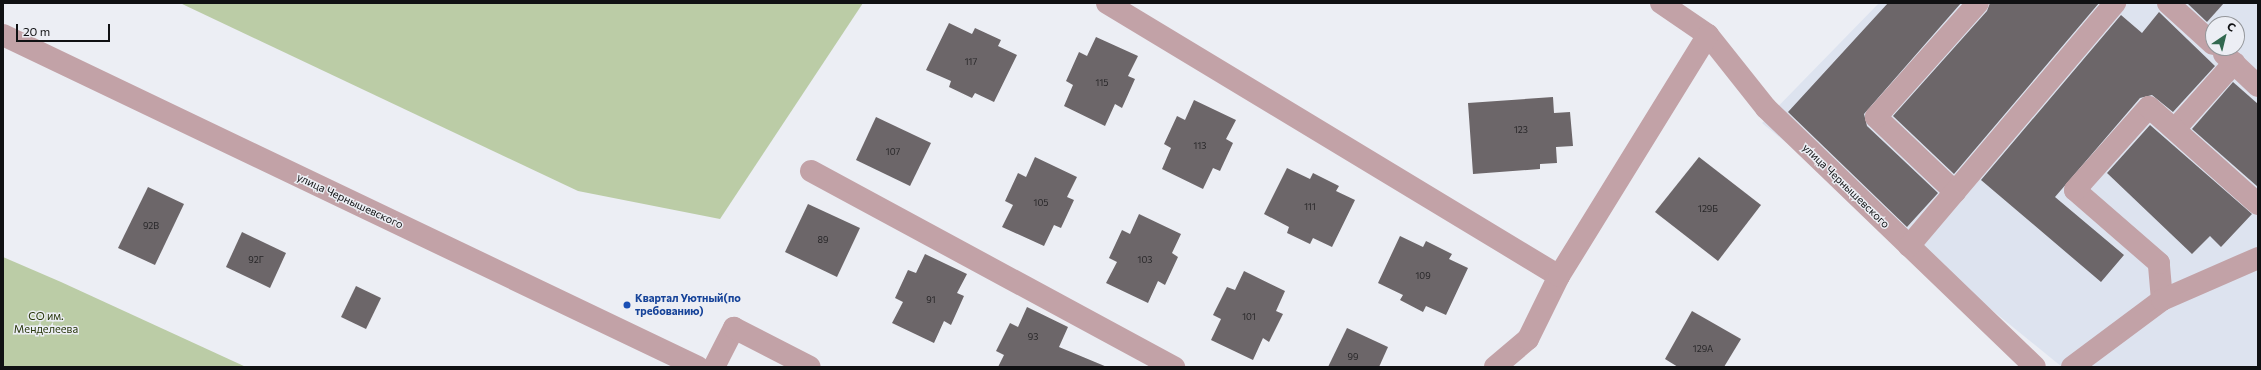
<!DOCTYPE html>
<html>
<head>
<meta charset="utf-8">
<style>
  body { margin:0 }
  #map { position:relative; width:2261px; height:370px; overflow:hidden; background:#eceef4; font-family:Commissioner,sans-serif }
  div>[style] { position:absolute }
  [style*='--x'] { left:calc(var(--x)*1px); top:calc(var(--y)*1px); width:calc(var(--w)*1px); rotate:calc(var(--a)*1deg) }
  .built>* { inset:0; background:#dde3ef }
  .green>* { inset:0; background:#bbcca6 }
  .building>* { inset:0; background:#6c6669 }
  .minor>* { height:22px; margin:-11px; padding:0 11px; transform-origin:11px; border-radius:11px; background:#c2a2a7 }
  .dots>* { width:11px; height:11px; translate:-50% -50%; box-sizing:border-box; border:2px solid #eceef4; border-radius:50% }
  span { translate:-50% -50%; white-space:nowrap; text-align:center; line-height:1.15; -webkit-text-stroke:3px #eceef4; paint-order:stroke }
  .number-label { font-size:9px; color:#272628 }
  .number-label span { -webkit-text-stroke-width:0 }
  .street-label { font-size:11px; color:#101113 }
  .transit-label { font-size:11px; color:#164399; font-weight:700 }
  .left { translate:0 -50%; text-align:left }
  .park-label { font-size:11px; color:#263509 }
  .frame { position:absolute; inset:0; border:4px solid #101113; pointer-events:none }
  .north { position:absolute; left:2205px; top:16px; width:40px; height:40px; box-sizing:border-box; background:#eceef4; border:1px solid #94969a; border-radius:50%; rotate:35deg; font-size:11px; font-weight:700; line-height:16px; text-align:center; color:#101113 }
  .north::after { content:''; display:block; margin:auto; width:14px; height:18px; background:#31684f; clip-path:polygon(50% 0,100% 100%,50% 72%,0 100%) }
  .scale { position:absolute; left:16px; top:24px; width:94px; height:18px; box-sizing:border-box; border:2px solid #101113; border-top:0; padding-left:5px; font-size:12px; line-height:14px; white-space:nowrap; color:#101113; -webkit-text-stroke:3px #eceef4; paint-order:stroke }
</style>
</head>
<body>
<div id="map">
  <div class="built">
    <div style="clip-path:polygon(evenodd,1879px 3px,2258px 3px,2258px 367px,2062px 367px,1762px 123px,1879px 3px,2213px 24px,2237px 24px,2237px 48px,2213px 48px,2213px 24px)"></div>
  </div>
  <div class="green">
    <div style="clip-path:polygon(180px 3px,863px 3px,720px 219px,578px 191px)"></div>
    <div style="clip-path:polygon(3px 257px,61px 282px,246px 367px,3px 367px)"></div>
  </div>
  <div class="building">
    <div style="clip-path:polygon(1888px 3px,1961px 3px,1864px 114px,1867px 126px,1938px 193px,1907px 227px,1788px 112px)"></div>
    <div style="clip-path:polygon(1990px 3px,2099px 3px,1954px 174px,1893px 116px,1987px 11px)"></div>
    <div style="clip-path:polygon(2187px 3px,2224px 3px,2207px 22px)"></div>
    <div style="clip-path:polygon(2159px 12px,2215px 66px,2173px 112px,2152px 95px,2140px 98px,2055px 197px,2124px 255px,2101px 282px,1981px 180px,2121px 15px,2142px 33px)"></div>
    <div style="clip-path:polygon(949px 23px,972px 34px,975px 28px,1001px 40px,998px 46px,1017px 55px,994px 102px,975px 93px,972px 98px,949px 87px,951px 81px,926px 70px)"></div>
    <div style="clip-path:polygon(1096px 37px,1138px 56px,1128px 76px,1135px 79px,1122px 108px,1115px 104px,1105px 126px,1064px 106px,1073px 85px,1066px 81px,1079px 52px,1087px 56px)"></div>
    <div style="clip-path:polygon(2233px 82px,2258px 104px,2258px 187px,2192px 129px)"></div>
    <div style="clip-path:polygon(1553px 97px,1554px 113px,1570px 112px,1573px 146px,1556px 147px,1557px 163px,1540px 164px,1540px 169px,1473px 174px,1468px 103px)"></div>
    <div style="clip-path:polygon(1194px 100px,1236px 120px,1226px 139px,1233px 143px,1220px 171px,1213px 168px,1203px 189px,1162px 169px,1171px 148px,1164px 144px,1177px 116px,1185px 120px)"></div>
    <div style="clip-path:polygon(876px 117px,931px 143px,910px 186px,856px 160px)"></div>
    <div style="clip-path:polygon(2150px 125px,2252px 214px,2221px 247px,2210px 236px,2192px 254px,2107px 173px)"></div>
    <div style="clip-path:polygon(1035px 157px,1077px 177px,1067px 197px,1074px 200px,1061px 228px,1054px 225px,1044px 246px,1002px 227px,1013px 205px,1005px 201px,1018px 173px,1026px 177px)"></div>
    <div style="clip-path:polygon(1699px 157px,1761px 205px,1718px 261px,1655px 212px)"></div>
    <div style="clip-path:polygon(1287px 168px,1310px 179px,1313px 173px,1339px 186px,1336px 191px,1355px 200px,1332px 247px,1313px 238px,1310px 244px,1287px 233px,1289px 227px,1264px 214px)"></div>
    <div style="clip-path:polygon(148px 187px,184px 204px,155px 265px,118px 248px)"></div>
    <div style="clip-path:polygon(808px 204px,860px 228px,837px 277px,785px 252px)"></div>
    <div style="clip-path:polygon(1139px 214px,1181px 234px,1172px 253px,1178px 257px,1165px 285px,1158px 281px,1148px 303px,1106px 283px,1117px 262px,1109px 258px,1122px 230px,1130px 234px)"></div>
    <div style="clip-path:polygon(242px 232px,286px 253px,270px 288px,226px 267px)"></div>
    <div style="clip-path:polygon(1400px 236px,1423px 247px,1426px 241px,1452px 254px,1449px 259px,1468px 268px,1446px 315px,1426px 306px,1423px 312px,1400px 300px,1403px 295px,1378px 283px)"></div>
    <div style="clip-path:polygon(925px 254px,967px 274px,957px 293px,964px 296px,951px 325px,944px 321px,934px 343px,892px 323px,903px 302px,895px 298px,908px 270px,916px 273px)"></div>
    <div style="clip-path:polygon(1244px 271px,1285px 291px,1276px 311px,1283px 314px,1269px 342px,1263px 338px,1253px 360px,1211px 340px,1221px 319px,1213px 315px,1227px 287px,1235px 290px)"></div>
    <div style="clip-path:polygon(356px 286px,381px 298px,366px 329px,341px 317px)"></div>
    <div style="clip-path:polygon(1027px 307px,1068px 327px,1059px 347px,1107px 367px,998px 367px,1004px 355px,996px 351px,1010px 323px,1018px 327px)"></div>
    <div style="clip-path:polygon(1692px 311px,1741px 339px,1724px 367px,1678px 367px,1665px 359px)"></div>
    <div style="clip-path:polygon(1347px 328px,1388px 347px,1379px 367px,1328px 367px)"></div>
  </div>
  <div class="minor">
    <div style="--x:1107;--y:3;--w:528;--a:31.13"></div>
    <div style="--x:1661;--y:3;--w:57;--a:34.2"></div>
    <div style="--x:1708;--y:35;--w:93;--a:51.5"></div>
    <div style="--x:1766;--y:108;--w:373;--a:43.9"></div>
    <div style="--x:2168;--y:3;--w:61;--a:42.3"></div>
    <div style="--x:3;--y:35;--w:770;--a:25.53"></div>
    <div style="--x:2224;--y:54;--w:47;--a:43.3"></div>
    <div style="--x:2175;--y:129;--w:89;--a:-48.2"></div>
    <div style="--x:811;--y:171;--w:413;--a:28.4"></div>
    <div style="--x:1955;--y:192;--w:109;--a:-136.5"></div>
    <div style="--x:1876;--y:117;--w:153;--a:-48.2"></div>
    <div style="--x:1909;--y:246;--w:319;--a:-49.7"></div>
    <div style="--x:2162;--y:300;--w:37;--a:-95"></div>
    <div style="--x:2159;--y:263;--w:111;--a:-139"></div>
    <div style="--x:2075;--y:190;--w:111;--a:-48.3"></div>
    <div style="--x:2149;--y:107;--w:146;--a:41.7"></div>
    <div style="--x:714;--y:367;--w:44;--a:-62.9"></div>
    <div style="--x:734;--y:328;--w:85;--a:27.2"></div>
    <div style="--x:1495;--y:367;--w:43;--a:-40.3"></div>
    <div style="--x:1528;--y:339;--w:70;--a:-63.8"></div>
    <div style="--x:1559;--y:276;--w:283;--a:-58.3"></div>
    <div style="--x:2072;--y:367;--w:112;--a:-36.7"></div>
    <div style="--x:2162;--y:300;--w:105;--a:-23.6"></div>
  </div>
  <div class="dots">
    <div style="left:627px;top:305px;background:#1a4fb4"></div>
  </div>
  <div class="number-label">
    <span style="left:971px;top:62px">117</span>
    <span style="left:1102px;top:83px">115</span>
    <span style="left:1521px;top:130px">123</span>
    <span style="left:1200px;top:146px">113</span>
    <span style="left:893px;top:152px">107</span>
    <span style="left:1041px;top:203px">105</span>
    <span style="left:1310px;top:207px">111</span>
    <span style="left:1708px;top:209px">129Б</span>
    <span style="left:151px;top:226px">92В</span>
    <span style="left:823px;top:240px">89</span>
    <span style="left:256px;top:260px">92Г</span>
    <span style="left:1145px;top:260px">103</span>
    <span style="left:1423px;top:276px">109</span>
    <span style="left:931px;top:300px">91</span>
    <span style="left:1249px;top:317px">101</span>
    <span style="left:1033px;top:337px">93</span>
    <span style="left:1703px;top:349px">129А</span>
    <span style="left:1353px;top:357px">99</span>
  </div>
  <div class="street-label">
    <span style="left:1846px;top:186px;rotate:44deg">улица Чернышевского</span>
    <span style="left:350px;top:201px;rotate:25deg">улица Чернышевского</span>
  </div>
  <div class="transit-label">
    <span class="left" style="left:635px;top:305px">Квартал Уютный(по<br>требованию)</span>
  </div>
  <div class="park-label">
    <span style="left:46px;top:323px">СО им.<br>Менделеева</span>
  </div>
  <div class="frame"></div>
  <div class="north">С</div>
  <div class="scale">20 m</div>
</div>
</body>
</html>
